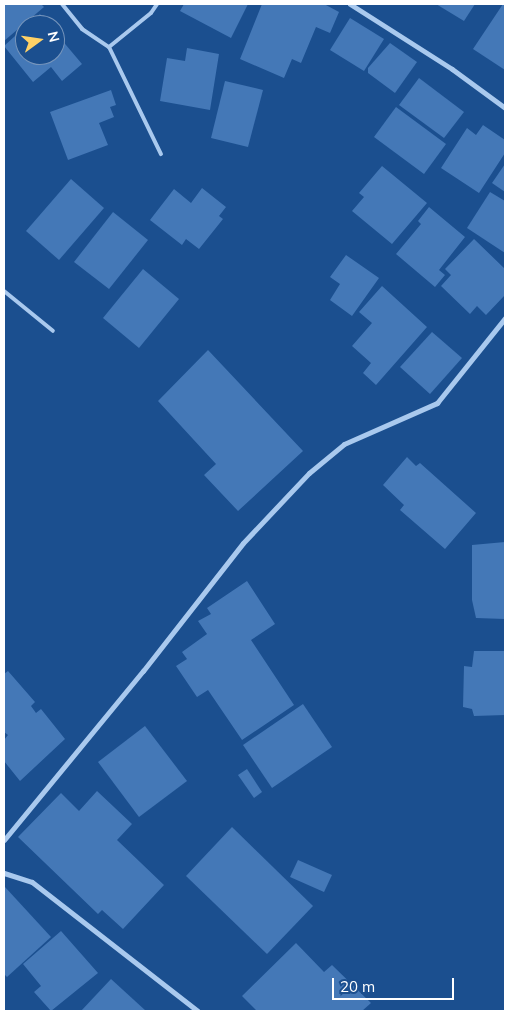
<!DOCTYPE html>
<html>
<head>
<meta charset="utf-8">
<style>
  body { margin:0 }
  #map { position:relative; width:509px; height:1015px; overflow:hidden; background:#1b4f8f; font-family:Mulish,sans-serif }
  div>[style] { position:absolute }
  [style*='--x'] { left:calc(var(--x)*1px); top:calc(var(--y)*1px); width:calc(var(--w)*1px); rotate:calc(var(--a)*1deg) }
  .building>* { inset:0; background:#4478b7 }
  .service>* { height:4px; margin:-2px; padding:0 2px; transform-origin:2px; border-radius:2px; background:#a9c9ee }
  .minor>* { height:5px; margin:-2.5px; padding:0 2.5px; transform-origin:2.5px; border-radius:2.5px; background:#a9c9ee }
  span { translate:-50% -50%; white-space:nowrap; text-align:center; line-height:1.15; -webkit-text-stroke:5px #1b4f8f; paint-order:stroke }
  .frame { position:absolute; inset:0; border:5px solid #fff; pointer-events:none }
  .north { position:absolute; left:15px; top:15px; width:50px; height:50px; box-sizing:border-box; background:#1b4f8f; border:1px solid #7695bc; border-radius:50%; rotate:76deg; font-size:14px; font-weight:700; line-height:20px; text-align:center; color:#fff }
  .north::after { content:''; display:block; margin:auto; width:18px; height:22px; background:#ffd166; clip-path:polygon(50% 0,100% 100%,50% 72%,0 100%) }
  .scale { position:absolute; left:332px; top:978px; width:122px; height:22px; box-sizing:border-box; border:2px solid #fff; border-top:0; padding-left:6px; font-size:15px; line-height:18px; white-space:nowrap; color:#fff; -webkit-text-stroke:4px #1b4f8f; paint-order:stroke }
</style>
</head>
<body>
<div id="map">
  <div class="building">
    <div style="clip-path:polygon(4px 4px,41px 4px,44px 7px,4px 41px)"></div>
    <div style="clip-path:polygon(184px 4px,248px 4px,231px 38px,180px 11px)"></div>
    <div style="clip-path:polygon(262px 4px,324px 4px,339px 12px,330px 33px,316px 27px,301px 63px,292px 59px,284px 78px,240px 59px)"></div>
    <div style="clip-path:polygon(436px 4px,475px 4px,464px 21px)"></div>
    <div style="clip-path:polygon(503px 4px,505px 4px,505px 70px,473px 49px)"></div>
    <div style="clip-path:polygon(40px 14px,49px 25px,27px 25px)"></div>
    <div style="clip-path:polygon(350px 18px,384px 39px,364px 71px,330px 50px)"></div>
    <div style="clip-path:polygon(25px 27px,25px 55px,55px 55px,55px 32px,82px 64px,62px 81px,51px 67px,33px 82px,4px 46px)"></div>
    <div style="clip-path:polygon(390px 43px,417px 62px,395px 93px,368px 73px,368px 68px)"></div>
    <div style="clip-path:polygon(187px 48px,219px 54px,210px 110px,160px 101px,167px 58px,185px 61px)"></div>
    <div style="clip-path:polygon(419px 78px,464px 112px,444px 138px,399px 105px)"></div>
    <div style="clip-path:polygon(225px 81px,263px 90px,248px 147px,211px 138px)"></div>
    <div style="clip-path:polygon(111px 90px,116px 105px,110px 107px,114px 117px,99px 123px,108px 145px,68px 160px,50px 112px)"></div>
    <div style="clip-path:polygon(396px 107px,446px 144px,424px 174px,374px 137px)"></div>
    <div style="clip-path:polygon(483px 125px,505px 140px,505px 153px,479px 193px,441px 168px,467px 128px,476px 135px)"></div>
    <div style="clip-path:polygon(505px 164px,505px 192px,492px 183px)"></div>
    <div style="clip-path:polygon(382px 166px,427px 203px,392px 244px,352px 211px,364px 197px,359px 193px)"></div>
    <div style="clip-path:polygon(71px 179px,104px 208px,59px 260px,26px 231px)"></div>
    <div style="clip-path:polygon(202px 188px,226px 207px,219px 216px,223px 219px,199px 249px,186px 239px,182px 245px,150px 220px,174px 189px,191px 203px)"></div>
    <div style="clip-path:polygon(490px 192px,505px 201px,505px 253px,467px 228px)"></div>
    <div style="clip-path:polygon(429px 207px,465px 237px,439px 270px,445px 275px,435px 287px,396px 254px,421px 224px,418px 221px)"></div>
    <div style="clip-path:polygon(113px 212px,148px 240px,109px 289px,74px 262px)"></div>
    <div style="clip-path:polygon(474px 239px,505px 269px,505px 295px,486px 315px,477px 306px,470px 314px,441px 286px,451px 275px,445px 269px)"></div>
    <div style="clip-path:polygon(346px 255px,379px 278px,352px 316px,330px 300px,340px 284px,330px 277px)"></div>
    <div style="clip-path:polygon(143px 269px,179px 299px,139px 348px,103px 318px)"></div>
    <div style="clip-path:polygon(382px 286px,427px 327px,376px 385px,363px 373px,371px 363px,352px 346px,372px 323px,359px 312px)"></div>
    <div style="clip-path:polygon(432px 332px,462px 358px,430px 394px,400px 367px)"></div>
    <div style="clip-path:polygon(208px 350px,303px 451px,238px 511px,204px 475px,216px 464px,158px 401px)"></div>
    <div style="clip-path:polygon(407px 457px,416px 466px,420px 463px,476px 513px,445px 549px,400px 510px,404px 505px,383px 485px)"></div>
    <div style="clip-path:polygon(505px 542px,505px 619px,476px 618px,472px 600px,472px 545px)"></div>
    <div style="clip-path:polygon(247px 581px,275px 624px,251px 640px,294px 705px,242px 740px,208px 690px,197px 697px,176px 666px,187px 659px,182px 652px,207px 634px,198px 621px,211px 614px,207px 608px)"></div>
    <div style="clip-path:polygon(474px 651px,505px 651px,505px 715px,474px 716px,472px 709px,463px 707px,464px 666px,472px 667px)"></div>
    <div style="clip-path:polygon(8px 671px,35px 702px,31px 706px,36px 713px,41px 709px,65px 739px,20px 781px,4px 761px,4px 740px,8px 735px,4px 732px,4px 674px)"></div>
    <div style="clip-path:polygon(303px 704px,332px 747px,272px 788px,243px 745px)"></div>
    <div style="clip-path:polygon(145px 726px,187px 781px,139px 817px,98px 762px)"></div>
    <div style="clip-path:polygon(247px 769px,262px 792px,254px 798px,238px 775px)"></div>
    <div style="clip-path:polygon(97px 791px,132px 824px,117px 840px,164px 885px,123px 929px,102px 910px,98px 914px,18px 837px,61px 793px,79px 811px)"></div>
    <div style="clip-path:polygon(232px 827px,313px 906px,267px 954px,186px 876px)"></div>
    <div style="clip-path:polygon(298px 860px,332px 875px,324px 892px,290px 877px)"></div>
    <div style="clip-path:polygon(5px 887px,51px 937px,7px 977px,4px 974px)"></div>
    <div style="clip-path:polygon(61px 931px,98px 973px,51px 1011px,34px 992px,41px 986px,23px 964px)"></div>
    <div style="clip-path:polygon(296px 943px,324px 972px,332px 965px,371px 1003px,362px 1011px,257px 1011px,242px 996px)"></div>
    <div style="clip-path:polygon(111px 979px,146px 1011px,81px 1011px)"></div>
  </div>
  <div class="service">
    <div style="--x:62;--y:4;--w:32;--a:51"></div>
    <div style="--x:82;--y:29;--w:32;--a:34"></div>
    <div style="--x:109;--y:47;--w:54;--a:-39"></div>
    <div style="--x:151;--y:13;--w:11;--a:-56"></div>
    <div style="--x:109;--y:47;--w:119;--a:64.1"></div>
    <div style="--x:4;--y:291;--w:63;--a:39.2"></div>
  </div>
  <div class="minor">
    <div style="--x:350;--y:4;--w:121;--a:32.5"></div>
    <div style="--x:452;--y:69;--w:66;--a:36.3"></div>
    <div style="--x:4;--y:840;--w:219;--a:-50.6"></div>
    <div style="--x:143;--y:671;--w:162;--a:-52"></div>
    <div style="--x:243;--y:543;--w:96;--a:-46.7"></div>
    <div style="--x:309;--y:473;--w:45;--a:-39.6"></div>
    <div style="--x:344;--y:444;--w:102;--a:-23.8"></div>
    <div style="--x:437;--y:403;--w:109;--a:-51.3"></div>
    <div style="--x:4;--y:873;--w:29;--a:18"></div>
    <div style="--x:32;--y:882;--w:210;--a:37.9"></div>
  </div>
  <div class="frame"></div>
  <div class="north">N</div>
  <div class="scale">20 m</div>
</div>
</body>
</html>
